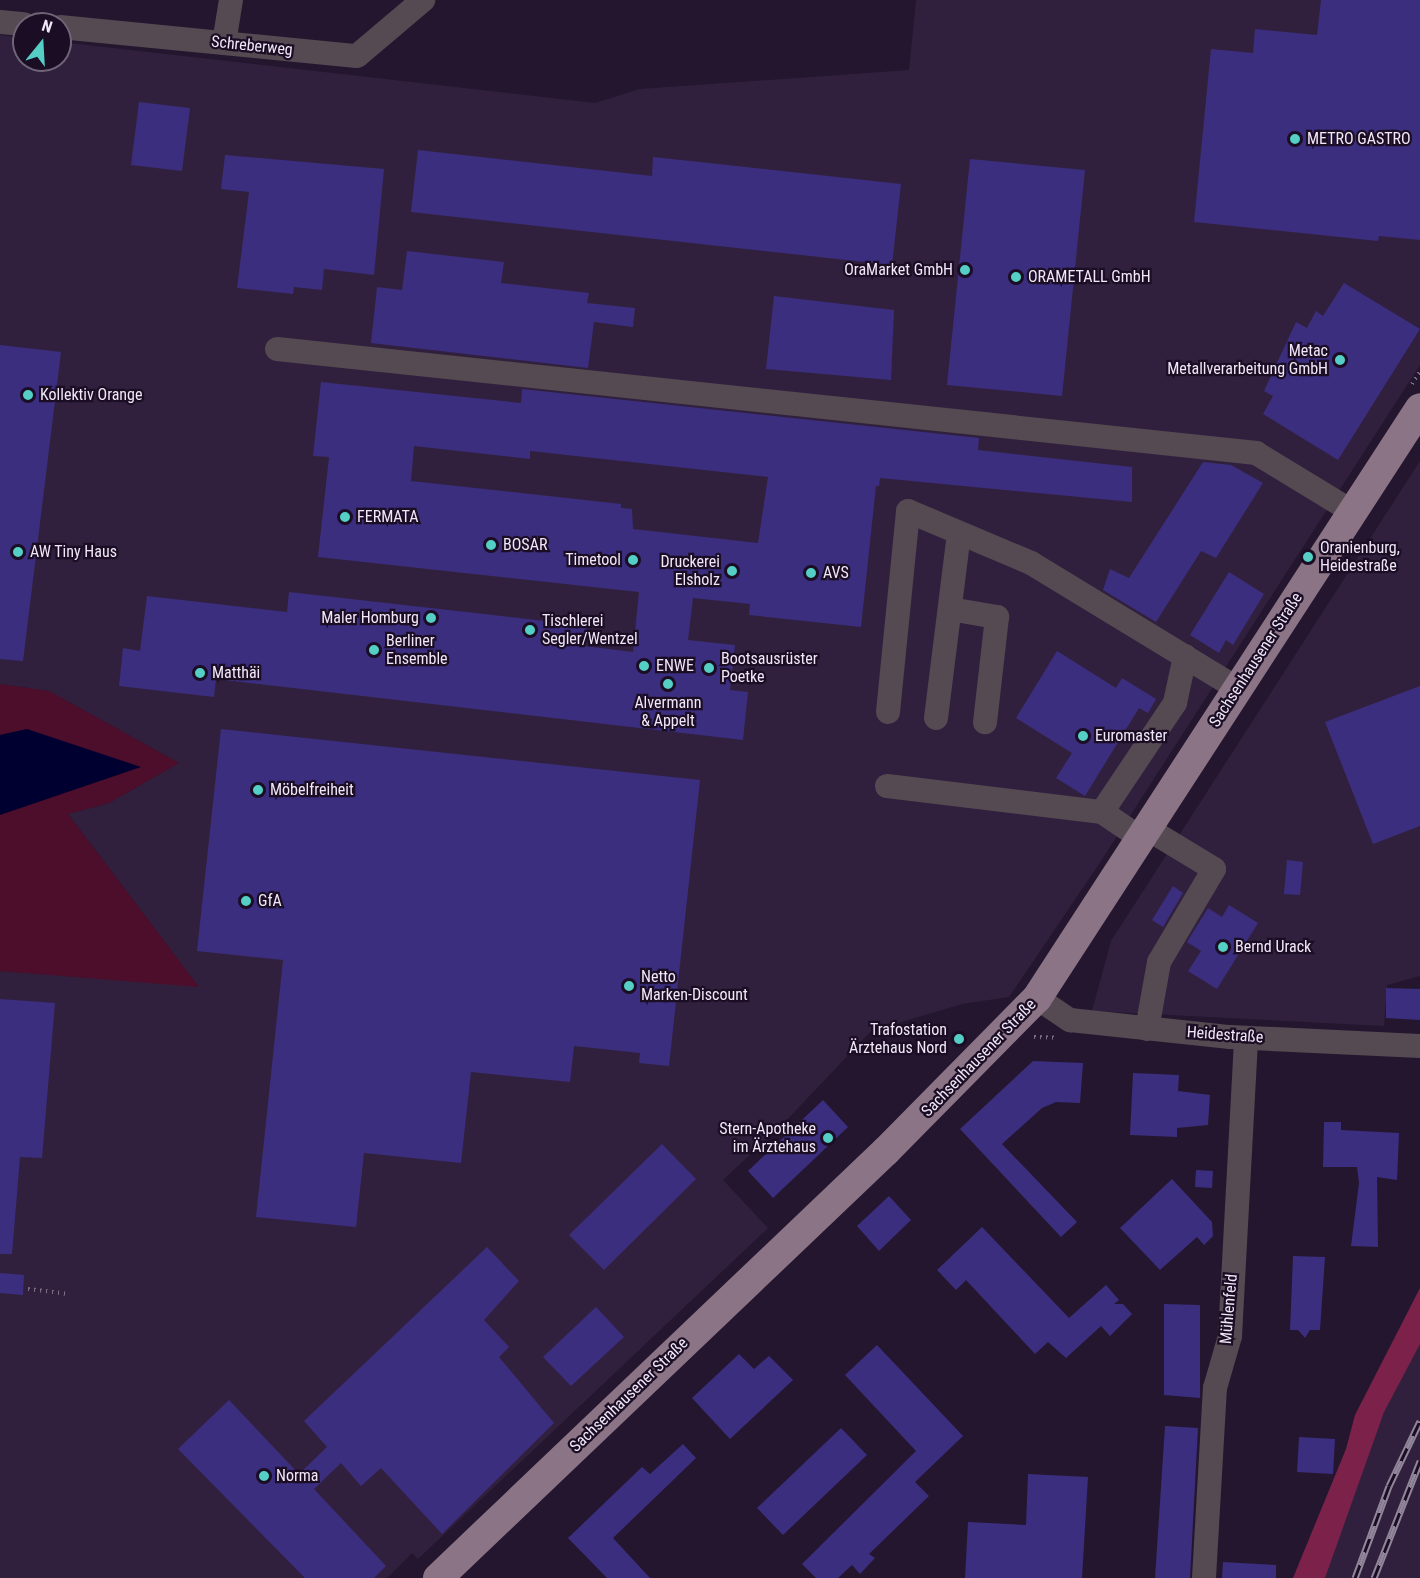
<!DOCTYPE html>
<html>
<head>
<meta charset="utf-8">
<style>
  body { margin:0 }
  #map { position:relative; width:1420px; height:1578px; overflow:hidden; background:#24162e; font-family:"Roboto Condensed",sans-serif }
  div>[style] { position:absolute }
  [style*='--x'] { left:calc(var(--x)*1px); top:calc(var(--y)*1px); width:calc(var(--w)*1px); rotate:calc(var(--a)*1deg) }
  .built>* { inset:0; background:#31203d }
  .green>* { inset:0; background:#4c0e2a }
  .forest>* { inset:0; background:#7c224a }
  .water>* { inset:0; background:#000030 }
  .building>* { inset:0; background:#3b2e7e }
  .path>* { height:4px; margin-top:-2px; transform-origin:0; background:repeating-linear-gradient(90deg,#7b6f84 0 1.5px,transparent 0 6px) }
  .minor>* { height:24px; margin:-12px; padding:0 12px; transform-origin:12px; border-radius:12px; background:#554952 }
  .major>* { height:30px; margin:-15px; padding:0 15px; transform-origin:15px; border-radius:15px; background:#8c7487 }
  .rail>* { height:7px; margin-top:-3.5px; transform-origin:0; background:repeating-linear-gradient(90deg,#1a0d24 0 14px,#91869a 0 28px); box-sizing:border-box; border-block:2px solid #91869a }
  .dots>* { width:16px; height:16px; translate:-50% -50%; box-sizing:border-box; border:3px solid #1a0d24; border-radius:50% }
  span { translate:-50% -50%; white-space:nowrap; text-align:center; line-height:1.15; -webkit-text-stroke:4.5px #1a0d24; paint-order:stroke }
  .street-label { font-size:16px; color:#f0e7f8 }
  .poi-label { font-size:16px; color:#f0e7f8 }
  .left { translate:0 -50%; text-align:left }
  .right { translate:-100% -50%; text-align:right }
  .north { position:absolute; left:12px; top:12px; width:60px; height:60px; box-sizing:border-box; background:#1a0d24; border:2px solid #706479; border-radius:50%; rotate:18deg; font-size:16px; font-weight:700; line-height:24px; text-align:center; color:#f0e7f8 }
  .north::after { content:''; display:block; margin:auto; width:21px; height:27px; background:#55cec6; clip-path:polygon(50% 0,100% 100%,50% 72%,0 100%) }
</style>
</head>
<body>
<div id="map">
  <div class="built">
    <div style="clip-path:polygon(916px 0,1420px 0,1420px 365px,1101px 861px,1009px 997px,962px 1004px,871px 1031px,783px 1124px,723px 1180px,768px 1228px,418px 1559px,412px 1553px,387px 1578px,0 1578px,0 971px,198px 986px,68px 814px,109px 803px,179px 763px,49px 691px,0 684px,0 35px,24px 38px,24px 60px,60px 60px,60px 42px,595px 103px,640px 89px,909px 70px)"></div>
    <div style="clip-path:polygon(1420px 461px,1420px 976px,1387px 985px,1384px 1026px,1092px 1011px,1111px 941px)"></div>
    <div style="clip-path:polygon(1420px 1315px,1420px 1578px,1305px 1578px)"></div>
  </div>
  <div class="green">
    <div style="clip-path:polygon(0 684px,49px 691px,179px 763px,109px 803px,68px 814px,199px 987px,0 971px,0 813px,27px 729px,0 735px)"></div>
  </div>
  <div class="forest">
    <div style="clip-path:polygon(1420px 1288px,1420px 1344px,1384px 1412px,1325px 1578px,1293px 1578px,1346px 1449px,1355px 1415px)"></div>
  </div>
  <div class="water">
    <div style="clip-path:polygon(27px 729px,141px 767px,0 815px,0 735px)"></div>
  </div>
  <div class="building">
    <div style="clip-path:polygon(1321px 0,1420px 0,1420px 240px,1379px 236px,1378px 241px,1194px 222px,1211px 49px,1253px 53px,1255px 29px,1317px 35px)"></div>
    <div style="clip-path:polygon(139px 102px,190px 108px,182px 171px,131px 165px)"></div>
    <div style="clip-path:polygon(418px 150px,652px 176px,653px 157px,901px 184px,892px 265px,411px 212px)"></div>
    <div style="clip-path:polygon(225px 155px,384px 169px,374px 275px,324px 269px,322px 290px,294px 287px,293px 294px,237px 288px,249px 192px,221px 189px)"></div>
    <div style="clip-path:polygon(970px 159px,1085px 170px,1062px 396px,947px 385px)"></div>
    <div style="clip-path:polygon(407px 251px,504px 262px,501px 283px,589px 293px,587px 303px,635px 308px,633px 327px,594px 322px,588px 368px,371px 343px,377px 287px,402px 290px)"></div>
    <div style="clip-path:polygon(1344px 283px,1420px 329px,1338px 460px,1263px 414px,1273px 396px,1264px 391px,1296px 322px,1307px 328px,1316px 311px,1323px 316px)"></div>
    <div style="clip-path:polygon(774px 296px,894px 310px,891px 380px,766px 369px)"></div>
    <div style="clip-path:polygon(0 345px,61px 352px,23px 661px,0 659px)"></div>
    <div style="clip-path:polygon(evenodd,321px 382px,521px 403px,522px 389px,979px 438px,978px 450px,1132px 467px,1132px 502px,880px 478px,879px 486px,876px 486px,861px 627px,749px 615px,750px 604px,693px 598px,688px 640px,735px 645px,730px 690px,748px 692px,743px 740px,216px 679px,214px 697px,119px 686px,123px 648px,140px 651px,147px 596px,287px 612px,289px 592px,475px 613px,587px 626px,585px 646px,633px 652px,639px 592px,318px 557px,329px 457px,313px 456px,321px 382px,414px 446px,530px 459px,530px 451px,768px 477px,758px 543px,633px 529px,632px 509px,621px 508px,621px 504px,411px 481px,414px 446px)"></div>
    <div style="clip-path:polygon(1203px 462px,1231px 465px,1263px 483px,1216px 558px,1201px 551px,1156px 622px,1103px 590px,1110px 569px,1129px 578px)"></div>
    <div style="clip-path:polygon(1229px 572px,1264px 594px,1233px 645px,1226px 640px,1219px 653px,1190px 635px)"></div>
    <div style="clip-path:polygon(1057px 651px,1116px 688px,1122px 678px,1156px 699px,1148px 713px,1139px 708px,1085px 796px,1056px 778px,1072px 753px,1016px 718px)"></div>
    <div style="clip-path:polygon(1420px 686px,1420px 826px,1373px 844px,1325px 722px)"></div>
    <div style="clip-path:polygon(221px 729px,700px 780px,669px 1066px,639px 1063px,640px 1053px,574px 1046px,570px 1082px,471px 1072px,461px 1163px,364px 1153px,356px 1227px,256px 1217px,283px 960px,197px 951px)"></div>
    <div style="clip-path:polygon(1287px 860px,1303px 862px,1300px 895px,1284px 894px)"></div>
    <div style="clip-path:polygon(1173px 886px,1183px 893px,1163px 927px,1152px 920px)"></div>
    <div style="clip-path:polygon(1229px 905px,1258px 923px,1217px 989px,1188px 971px,1201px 951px,1187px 942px,1208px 908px,1222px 917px)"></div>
    <div style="clip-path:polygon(1386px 988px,1420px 989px,1420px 1020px,1386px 1018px)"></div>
    <div style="clip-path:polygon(0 999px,55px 1003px,42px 1158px,20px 1157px,12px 1254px,0 1254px)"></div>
    <div style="clip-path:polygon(1033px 1061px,1083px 1063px,1080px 1103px,1056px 1102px,1042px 1108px,1002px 1144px,1077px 1222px,1061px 1237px,960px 1129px)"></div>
    <div style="clip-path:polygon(1133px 1073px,1179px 1075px,1178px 1091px,1210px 1095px,1208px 1125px,1177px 1128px,1177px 1137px,1130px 1135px)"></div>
    <div style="clip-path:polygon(823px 1100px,848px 1127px,773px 1198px,748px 1171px)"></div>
    <div style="clip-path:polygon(1324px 1122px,1341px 1122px,1341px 1130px,1399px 1133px,1397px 1180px,1377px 1177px,1378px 1247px,1351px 1246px,1359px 1183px,1357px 1167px,1323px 1167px)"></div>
    <div style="clip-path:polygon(662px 1144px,696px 1179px,604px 1270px,569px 1235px)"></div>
    <div style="clip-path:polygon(1196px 1170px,1213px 1171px,1212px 1188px,1195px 1187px)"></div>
    <div style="clip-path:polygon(1172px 1179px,1212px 1222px,1213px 1236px,1204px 1245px,1197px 1237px,1160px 1270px,1120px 1228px)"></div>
    <div style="clip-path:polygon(889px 1196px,911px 1220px,879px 1251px,857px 1226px)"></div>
    <div style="clip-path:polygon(982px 1227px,1069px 1318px,1106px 1285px,1119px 1300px,1114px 1304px,1123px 1304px,1132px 1314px,1110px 1336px,1101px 1326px,1066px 1358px,1048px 1342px,1035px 1354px,966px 1280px,956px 1290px,937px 1270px)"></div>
    <div style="clip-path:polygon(487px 1247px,519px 1281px,484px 1320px,509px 1347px,499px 1357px,554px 1423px,442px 1534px,381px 1468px,361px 1486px,341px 1463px,314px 1489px,386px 1566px,374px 1578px,305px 1578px,178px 1449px,229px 1400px,299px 1474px,327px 1447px,304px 1421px)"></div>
    <div style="clip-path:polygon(1293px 1256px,1325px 1257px,1320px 1330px,1310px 1330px,1305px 1338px,1298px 1330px,1290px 1330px)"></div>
    <div style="clip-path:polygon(0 1273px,24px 1275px,23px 1295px,0 1293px)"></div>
    <div style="clip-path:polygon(1164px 1304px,1200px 1305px,1200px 1398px,1164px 1395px)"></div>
    <div style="clip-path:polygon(596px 1307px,624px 1337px,571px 1386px,543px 1357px)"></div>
    <div style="clip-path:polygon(877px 1345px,963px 1436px,915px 1482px,929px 1496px,869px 1554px,875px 1558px,860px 1574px,852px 1565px,838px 1578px,816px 1578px,802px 1564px,916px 1451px,845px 1375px)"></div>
    <div style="clip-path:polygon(739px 1354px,754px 1369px,769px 1356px,793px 1380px,730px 1439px,692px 1398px)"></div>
    <div style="clip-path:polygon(1165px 1426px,1198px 1428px,1190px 1578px,1155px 1578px)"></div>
    <div style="clip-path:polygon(841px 1428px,867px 1455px,783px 1535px,757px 1508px)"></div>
    <div style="clip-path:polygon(1299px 1437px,1335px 1439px,1333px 1474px,1297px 1472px)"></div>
    <div style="clip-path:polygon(683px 1444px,696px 1458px,613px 1538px,650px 1578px,607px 1578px,568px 1538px,642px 1467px,650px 1474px)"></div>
    <div style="clip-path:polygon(1028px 1474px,1088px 1477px,1082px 1578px,965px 1578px,968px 1522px,1026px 1525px)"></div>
    <div style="clip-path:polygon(1223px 1562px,1276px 1565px,1276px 1578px,1222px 1578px)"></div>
  </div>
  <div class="path">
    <div style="--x:1412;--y:384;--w:15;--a:-58"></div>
    <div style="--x:1034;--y:1037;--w:23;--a:2"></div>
    <div style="--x:28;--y:1289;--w:39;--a:7"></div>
  </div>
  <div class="minor">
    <div style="--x:0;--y:22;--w:24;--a:5"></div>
    <div style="--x:60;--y:27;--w:298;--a:5.6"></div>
    <div style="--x:357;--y:56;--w:87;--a:-40.3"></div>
    <div style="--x:224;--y:43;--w:44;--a:-80.8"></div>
    <div style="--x:277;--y:349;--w:985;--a:6.06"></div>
    <div style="--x:1256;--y:453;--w:114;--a:31.3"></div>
    <div style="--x:950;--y:609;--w:48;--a:9.7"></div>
    <div style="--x:997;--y:617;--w:106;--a:96.5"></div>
    <div style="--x:888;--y:712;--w:202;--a:-84.3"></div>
    <div style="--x:908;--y:511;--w:134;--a:22.9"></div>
    <div style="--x:1031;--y:563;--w:242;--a:31.3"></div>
    <div style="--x:936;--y:718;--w:186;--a:-82.9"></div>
    <div style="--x:887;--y:786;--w:217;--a:6.9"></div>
    <div style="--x:1102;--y:812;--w:48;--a:34"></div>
    <div style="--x:1102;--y:812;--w:131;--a:-56.2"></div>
    <div style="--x:1175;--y:703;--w:48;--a:-78"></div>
    <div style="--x:1037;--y:998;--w:40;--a:34"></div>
    <div style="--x:1070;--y:1020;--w:161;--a:6.1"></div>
    <div style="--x:1230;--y:1037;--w:190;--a:2.7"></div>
    <div style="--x:1147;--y:1029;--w:68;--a:-79.8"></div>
    <div style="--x:1159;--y:962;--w:108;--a:-59.4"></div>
    <div style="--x:1214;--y:869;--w:77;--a:-148.8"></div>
    <div style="--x:1204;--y:1578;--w:190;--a:-86.7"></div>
    <div style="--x:1215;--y:1388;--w:54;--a:-73.9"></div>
    <div style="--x:1230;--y:1336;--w:298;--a:-86.9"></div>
  </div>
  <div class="major">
    <div style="--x:438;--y:1578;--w:619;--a:-43.63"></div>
    <div style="--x:886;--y:1151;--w:215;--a:-45.4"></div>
    <div style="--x:1037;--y:998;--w:703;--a:-57.01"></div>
  </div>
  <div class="rail">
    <div style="--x:1355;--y:1578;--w:98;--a:-69.7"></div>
    <div style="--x:1389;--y:1486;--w:72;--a:-64.5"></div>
    <div style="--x:1374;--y:1578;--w:126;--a:-68.5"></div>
  </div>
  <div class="dots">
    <div style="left:1295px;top:139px;background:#55cec6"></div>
    <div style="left:965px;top:270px;background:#55cec6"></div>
    <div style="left:1016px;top:277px;background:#55cec6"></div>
    <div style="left:1340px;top:360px;background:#55cec6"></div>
    <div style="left:28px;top:395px;background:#55cec6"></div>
    <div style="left:345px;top:517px;background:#55cec6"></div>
    <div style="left:491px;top:545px;background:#55cec6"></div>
    <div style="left:18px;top:552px;background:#55cec6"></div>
    <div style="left:1308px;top:557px;background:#55cec6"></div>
    <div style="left:633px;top:560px;background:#55cec6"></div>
    <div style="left:732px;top:571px;background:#55cec6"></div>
    <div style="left:811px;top:573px;background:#55cec6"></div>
    <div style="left:431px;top:618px;background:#55cec6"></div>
    <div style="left:530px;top:630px;background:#55cec6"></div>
    <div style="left:374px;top:650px;background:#55cec6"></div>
    <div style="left:644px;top:666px;background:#55cec6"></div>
    <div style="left:709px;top:668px;background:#55cec6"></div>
    <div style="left:200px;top:673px;background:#55cec6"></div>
    <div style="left:668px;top:684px;background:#55cec6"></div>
    <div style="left:1083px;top:736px;background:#55cec6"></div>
    <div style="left:258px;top:790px;background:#55cec6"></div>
    <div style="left:246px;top:901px;background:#55cec6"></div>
    <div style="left:1223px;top:947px;background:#55cec6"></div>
    <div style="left:629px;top:986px;background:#55cec6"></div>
    <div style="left:959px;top:1039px;background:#55cec6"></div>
    <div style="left:828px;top:1138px;background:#55cec6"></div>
    <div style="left:264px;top:1476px;background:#55cec6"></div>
  </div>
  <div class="street-label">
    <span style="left:252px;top:46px;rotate:6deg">Schreberweg</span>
    <span style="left:1256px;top:660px;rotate:-57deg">Sachsenhausener Straße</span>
    <span style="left:1225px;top:1035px;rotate:4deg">Heidestraße</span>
    <span style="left:979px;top:1058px;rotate:-46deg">Sachsenhausener Straße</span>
    <span style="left:1229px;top:1309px;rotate:-85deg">Mühlenfeld</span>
    <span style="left:629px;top:1395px;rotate:-44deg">Sachsenhausener Straße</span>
  </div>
  <div class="poi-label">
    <span class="left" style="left:1307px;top:139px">METRO GASTRO</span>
    <span class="right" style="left:953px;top:270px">OraMarket GmbH</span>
    <span class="left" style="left:1028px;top:277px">ORAMETALL GmbH</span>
    <span class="right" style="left:1328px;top:360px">Metac<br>Metallverarbeitung GmbH</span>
    <span class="left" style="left:40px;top:395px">Kollektiv Orange</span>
    <span class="left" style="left:357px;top:517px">FERMATA</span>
    <span class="left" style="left:503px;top:545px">BOSAR</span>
    <span class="left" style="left:1320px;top:557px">Oranienburg,<br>Heidestraße</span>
    <span class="left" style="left:30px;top:552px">AW Tiny Haus</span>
    <span class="right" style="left:621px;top:560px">Timetool</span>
    <span class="right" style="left:720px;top:571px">Druckerei<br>Elsholz</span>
    <span class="left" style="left:823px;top:573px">AVS</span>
    <span class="right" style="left:419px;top:618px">Maler Homburg</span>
    <span class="left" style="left:542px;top:630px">Tischlerei<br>Segler/Wentzel</span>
    <span class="left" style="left:386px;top:650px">Berliner<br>Ensemble</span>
    <span class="left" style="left:721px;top:668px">Bootsausrüster<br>Poetke</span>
    <span class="left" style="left:656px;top:666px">ENWE</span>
    <span class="left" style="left:212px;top:673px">Matthäi</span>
    <span style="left:668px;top:712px">Alvermann<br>&amp; Appelt</span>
    <span class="left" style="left:1095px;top:736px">Euromaster</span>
    <span class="left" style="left:270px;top:790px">Möbelfreiheit</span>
    <span class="left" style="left:258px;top:901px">GfA</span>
    <span class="left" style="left:1235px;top:947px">Bernd Urack</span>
    <span class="left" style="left:641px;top:986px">Netto<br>Marken-Discount</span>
    <span class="right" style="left:947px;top:1039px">Trafostation<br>Ärztehaus Nord</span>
    <span class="right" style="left:816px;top:1138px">Stern-Apotheke<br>im Ärztehaus</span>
    <span class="left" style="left:276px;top:1476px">Norma</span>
  </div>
  <div class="north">N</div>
</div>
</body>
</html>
